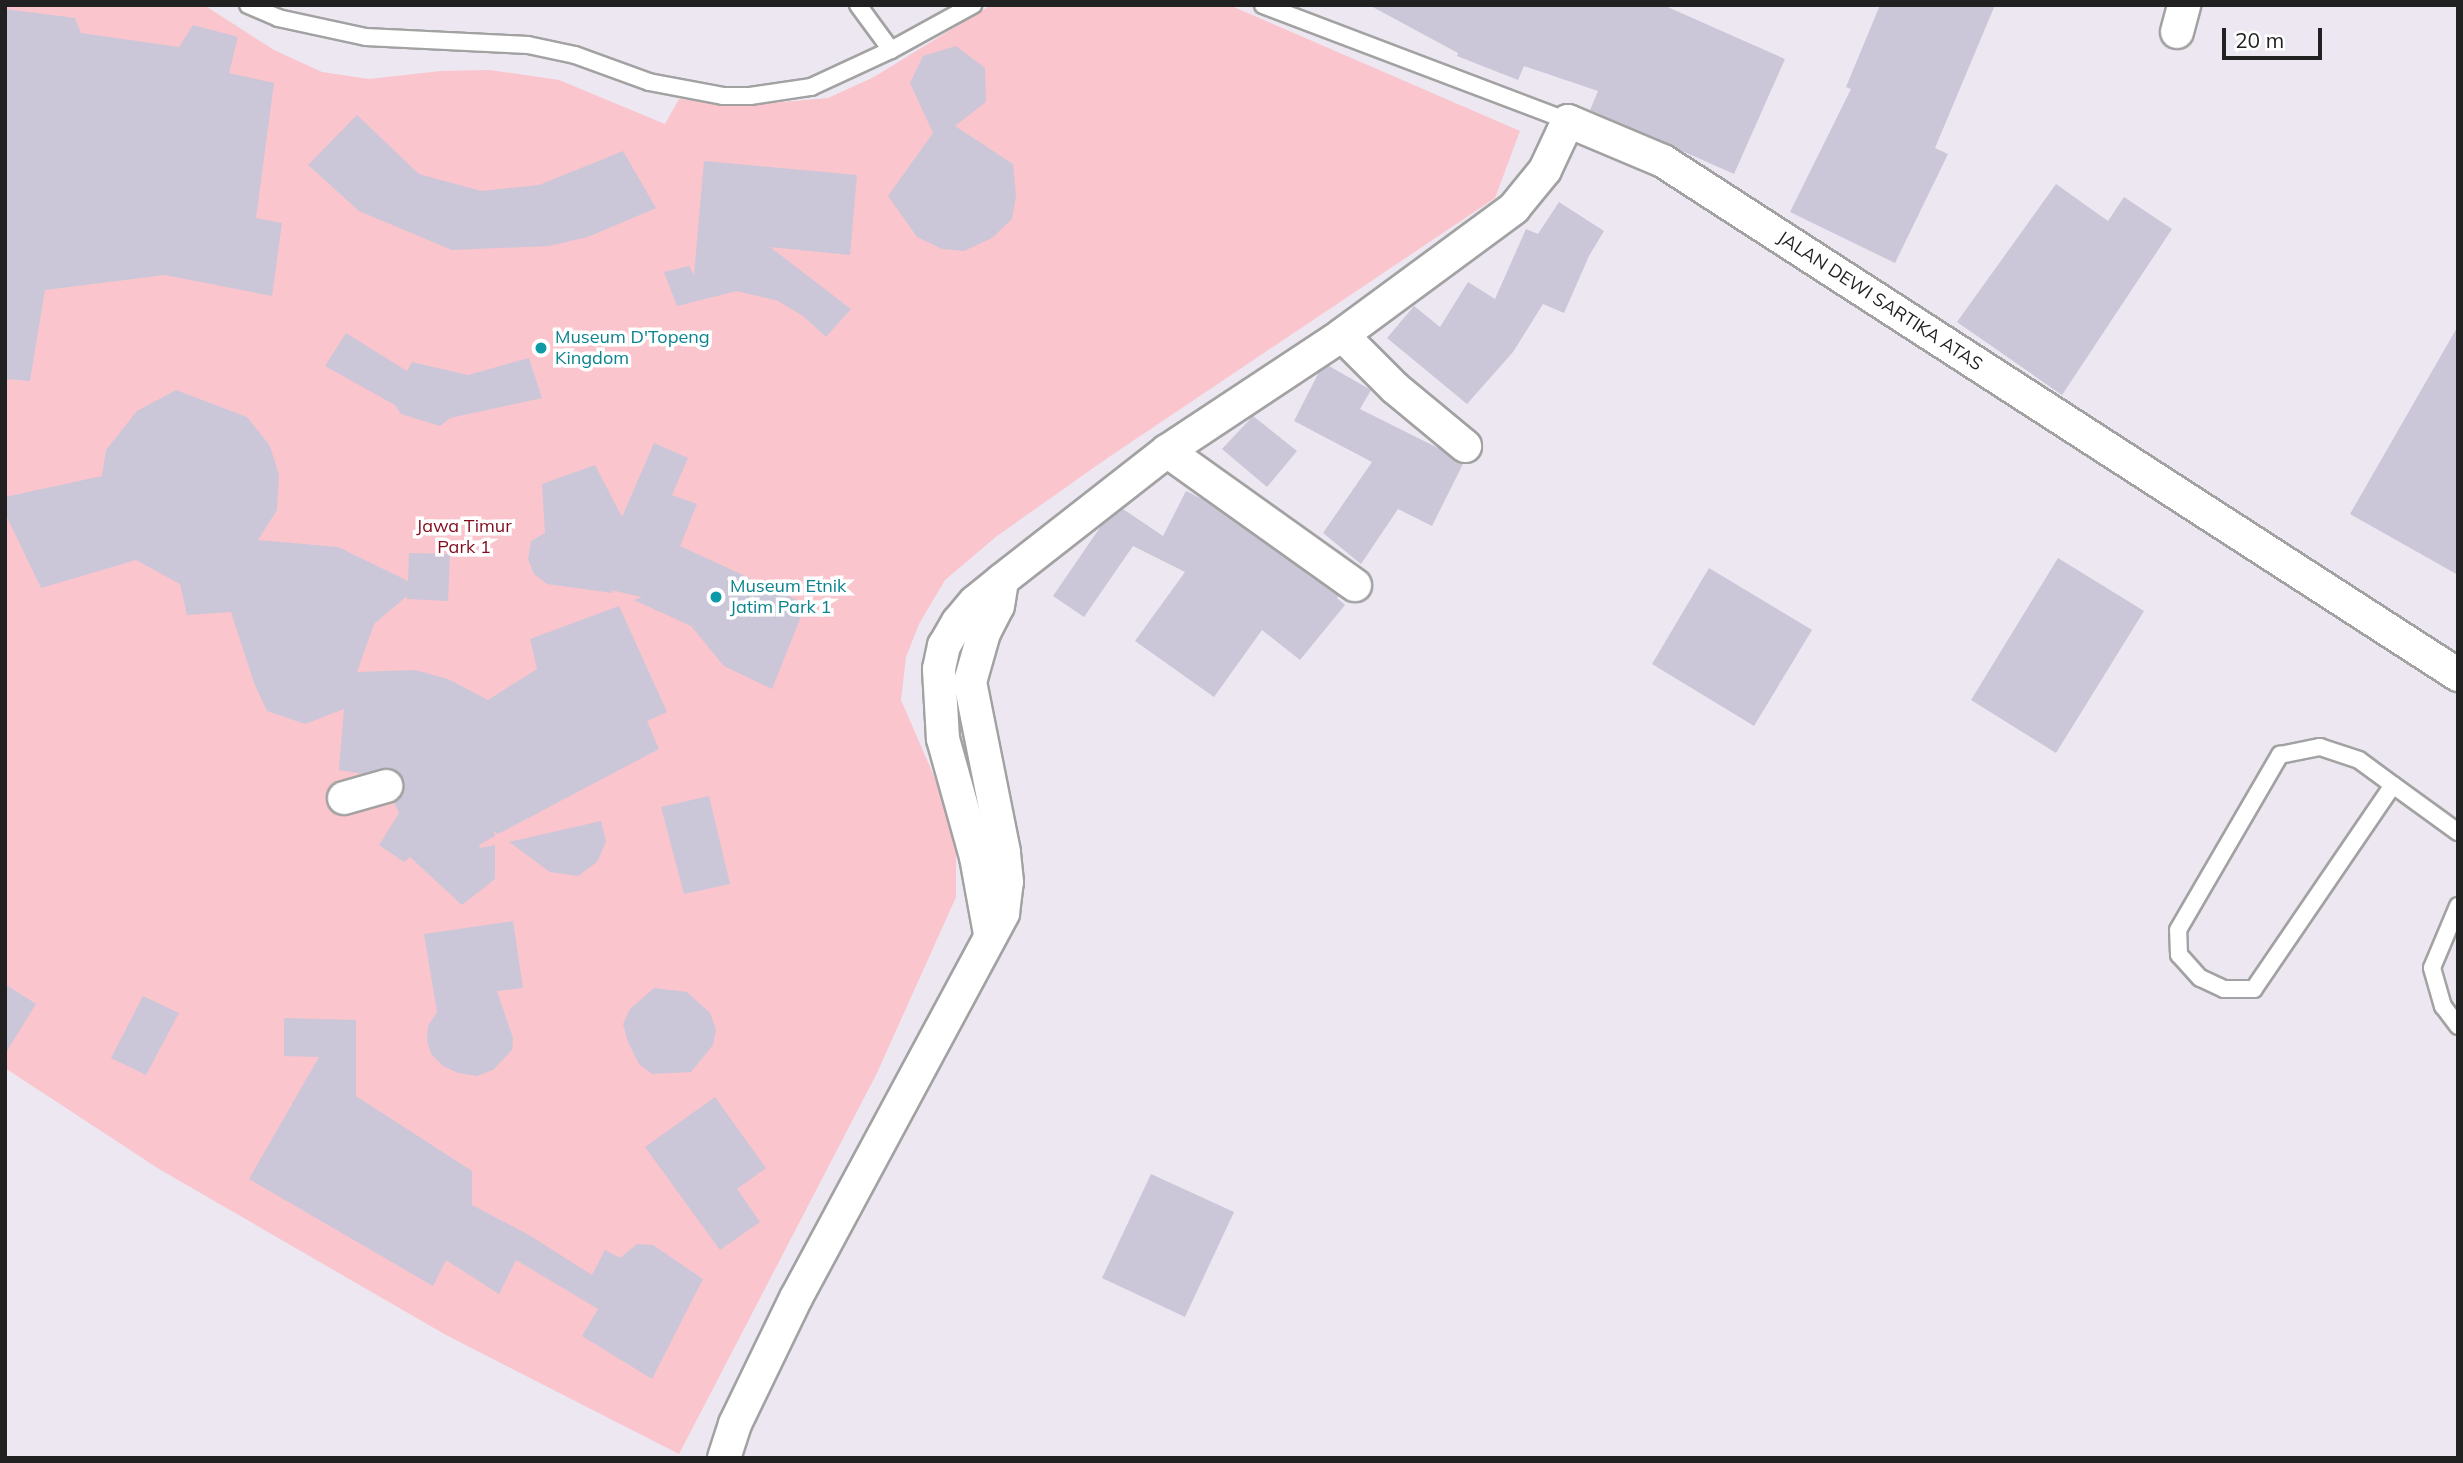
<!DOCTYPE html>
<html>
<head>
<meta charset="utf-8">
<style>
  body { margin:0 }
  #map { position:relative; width:2463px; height:1463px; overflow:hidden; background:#ece7f1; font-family:Mulish,sans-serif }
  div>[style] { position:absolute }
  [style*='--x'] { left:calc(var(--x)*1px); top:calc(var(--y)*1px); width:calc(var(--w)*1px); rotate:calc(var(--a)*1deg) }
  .park>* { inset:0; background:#fac5cd }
  .building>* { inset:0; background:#cbc7d8 }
  .roads { filter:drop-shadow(2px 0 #a2a2a2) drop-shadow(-2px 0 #a2a2a2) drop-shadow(0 2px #a2a2a2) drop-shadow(0 -2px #a2a2a2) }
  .lane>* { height:16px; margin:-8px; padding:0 8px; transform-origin:8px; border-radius:8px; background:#fff }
  .street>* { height:32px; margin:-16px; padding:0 16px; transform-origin:16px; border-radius:16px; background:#fff }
  .dots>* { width:19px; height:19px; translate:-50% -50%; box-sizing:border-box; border:4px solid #fff; border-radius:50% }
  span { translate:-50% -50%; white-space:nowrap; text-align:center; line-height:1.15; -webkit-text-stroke:7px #fff; paint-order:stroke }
  .street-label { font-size:18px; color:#212121 }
  .culture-label { font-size:18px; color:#0d838f }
  .left { translate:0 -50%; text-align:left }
  .park-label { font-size:18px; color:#810c1c }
  .frame { position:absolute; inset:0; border:7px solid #212121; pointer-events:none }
  .scale { position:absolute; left:2222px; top:28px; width:100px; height:32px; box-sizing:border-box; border:4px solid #212121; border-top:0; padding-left:9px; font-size:21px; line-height:24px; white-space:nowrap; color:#212121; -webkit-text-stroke:5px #fff; paint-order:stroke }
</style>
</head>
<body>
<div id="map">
  <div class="park">
    <div style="clip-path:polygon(5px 5px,204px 5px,274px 50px,322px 72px,369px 79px,441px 71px,490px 70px,559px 80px,665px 124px,679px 99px,747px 105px,828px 98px,874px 77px,991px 5px,1229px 5px,1520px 131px,1495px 198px,1106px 459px,997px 536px,945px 580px,919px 624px,906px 657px,901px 700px,946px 804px,956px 840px,956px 897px,877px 1073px,679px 1454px,446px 1335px,159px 1169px,5px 1068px)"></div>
  </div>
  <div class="building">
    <div style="clip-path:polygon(1369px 5px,1663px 5px,1785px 59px,1734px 174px,1590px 110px,1598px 91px,1524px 66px,1518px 80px,1457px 56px,1458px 53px)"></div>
    <div style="clip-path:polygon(1880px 5px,1995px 5px,1935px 148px,1948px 154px,1895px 263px,1790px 212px,1851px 89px,1846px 87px)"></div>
    <div style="clip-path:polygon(5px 9px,75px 18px,81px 33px,179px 47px,193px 25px,238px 37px,229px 73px,274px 83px,256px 218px,282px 223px,272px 296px,165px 275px,45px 290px,30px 381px,5px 379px)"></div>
    <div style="clip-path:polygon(956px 46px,985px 68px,986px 102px,955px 126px,1013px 164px,1016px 196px,1012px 219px,992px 238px,964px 251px,942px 249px,917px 237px,888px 196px,933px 133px,910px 83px,923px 56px)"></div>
    <div style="clip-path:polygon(357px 115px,419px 174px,481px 191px,539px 185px,623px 151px,656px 208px,588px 237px,549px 246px,452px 250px,359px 211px,308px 165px)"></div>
    <div style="clip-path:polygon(704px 161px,857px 175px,850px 255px,770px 247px,851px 309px,826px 337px,803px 316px,778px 301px,737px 291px,677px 306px,664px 272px,689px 266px,694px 275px)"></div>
    <div style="clip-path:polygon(2056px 184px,2108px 221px,2124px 197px,2172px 229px,2062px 395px,1957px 322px)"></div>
    <div style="clip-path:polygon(1559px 202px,1604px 231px,1589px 256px,1564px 313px,1543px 304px,1513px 352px,1467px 404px,1387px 338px,1414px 306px,1440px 327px,1468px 282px,1495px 299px,1526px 229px,1538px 234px)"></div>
    <div style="clip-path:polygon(2458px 326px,2458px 575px,2350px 514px)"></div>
    <div style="clip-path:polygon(346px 333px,407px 371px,412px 362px,468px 375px,529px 358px,542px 398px,450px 418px,440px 426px,401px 414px,395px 405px,325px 366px)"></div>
    <div style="clip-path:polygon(1329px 366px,1371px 390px,1360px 409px,1440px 449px,1463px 464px,1432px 526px,1398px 509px,1361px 564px,1323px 533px,1372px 462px,1294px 421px,1319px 372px)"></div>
    <div style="clip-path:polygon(176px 390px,247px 417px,270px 446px,279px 475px,277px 510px,258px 540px,338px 547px,408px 581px,409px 553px,450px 554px,448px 601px,407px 599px,407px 596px,374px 624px,357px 672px,415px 670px,448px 679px,488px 700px,537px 669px,530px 639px,619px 606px,667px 712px,647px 721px,659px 749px,498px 834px,494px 831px,495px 836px,479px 845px,480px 848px,495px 845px,495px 879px,462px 905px,410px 857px,404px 862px,379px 845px,399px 813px,394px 802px,404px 791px,404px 782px,399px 773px,390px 768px,363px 774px,339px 770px,344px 709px,305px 724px,267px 711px,254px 683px,231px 612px,187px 615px,180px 584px,136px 560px,41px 588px,5px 513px,5px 497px,102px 476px,106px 450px,137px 411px)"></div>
    <div style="clip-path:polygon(1253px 416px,1297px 451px,1267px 487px,1222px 449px)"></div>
    <div style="clip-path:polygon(654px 443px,688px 458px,672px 495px,697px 504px,680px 546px,806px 604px,772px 689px,724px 666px,691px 626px,634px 600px,642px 597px,611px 590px,613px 593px,547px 584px,534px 574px,528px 559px,531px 541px,545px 533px,542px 484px,595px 465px,622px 517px)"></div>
    <div style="clip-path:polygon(1186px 491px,1204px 500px,1339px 596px,1337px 598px,1345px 605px,1300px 660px,1262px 630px,1214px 697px,1135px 641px,1185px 572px,1133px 546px,1084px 617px,1053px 596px,1101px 526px,1123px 509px,1163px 536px)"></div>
    <div style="clip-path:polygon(2058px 558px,2144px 611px,2056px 753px,1971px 700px)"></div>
    <div style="clip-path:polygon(1709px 568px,1812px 630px,1754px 726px,1652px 664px)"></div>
    <div style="clip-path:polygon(709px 796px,730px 884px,684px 894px,661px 807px)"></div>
    <div style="clip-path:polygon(601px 821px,606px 842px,597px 862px,578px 876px,550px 872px,509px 842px)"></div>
    <div style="clip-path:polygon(513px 921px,523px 988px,497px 991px,513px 1038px,512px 1050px,493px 1070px,477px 1076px,458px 1073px,443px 1066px,431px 1054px,427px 1040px,428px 1026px,437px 1012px,424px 934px)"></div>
    <div style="clip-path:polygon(5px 984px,36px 1004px,5px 1054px)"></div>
    <div style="clip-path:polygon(654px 988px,687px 992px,710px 1013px,716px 1029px,713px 1045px,691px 1072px,652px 1074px,639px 1064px,628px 1042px,623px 1024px,630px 1009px)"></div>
    <div style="clip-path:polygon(143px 996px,179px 1013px,146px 1075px,111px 1058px)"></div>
    <div style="clip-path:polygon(284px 1018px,356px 1020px,356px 1096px,472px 1171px,472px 1205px,529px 1235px,592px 1275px,605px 1250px,620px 1258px,637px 1244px,653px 1245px,703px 1279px,652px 1379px,582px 1336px,598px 1309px,516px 1260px,499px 1294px,446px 1260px,433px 1286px,249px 1179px,319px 1057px,284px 1056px)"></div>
    <div style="clip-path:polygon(715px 1097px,766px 1168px,737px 1189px,760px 1222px,720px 1250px,645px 1147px)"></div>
    <div style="clip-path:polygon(1151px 1174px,1234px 1212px,1185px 1317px,1102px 1278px)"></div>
  </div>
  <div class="roads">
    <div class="lane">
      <div style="--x:248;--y:5;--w:33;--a:23"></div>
      <div style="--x:278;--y:18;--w:90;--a:12.2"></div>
      <div style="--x:366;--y:37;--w:162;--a:2.8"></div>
      <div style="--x:528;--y:45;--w:48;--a:12"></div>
      <div style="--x:575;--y:55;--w:79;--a:20"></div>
      <div style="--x:649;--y:82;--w:75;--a:10.7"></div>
      <div style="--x:723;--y:96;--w:27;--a:0"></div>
      <div style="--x:750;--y:96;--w:62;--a:-8.4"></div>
      <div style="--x:811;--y:87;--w:88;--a:-24.8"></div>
      <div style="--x:891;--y:50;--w:94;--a:-28.8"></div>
      <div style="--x:858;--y:5;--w:56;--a:53.7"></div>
      <div style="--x:1263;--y:5;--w:326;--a:20.8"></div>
      <div style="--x:2393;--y:785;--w:247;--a:124.3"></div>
      <div style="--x:2254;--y:989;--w:30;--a:180"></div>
      <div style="--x:2224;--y:989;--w:26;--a:-155"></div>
      <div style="--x:2200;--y:978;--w:31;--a:-132"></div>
      <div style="--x:2179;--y:955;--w:25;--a:-92"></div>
      <div style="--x:2178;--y:930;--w:203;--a:-59.8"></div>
      <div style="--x:2280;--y:755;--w:41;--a:-11.3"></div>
      <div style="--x:2320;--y:747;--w:41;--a:18.4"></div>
      <div style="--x:2359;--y:760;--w:42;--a:36.3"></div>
      <div style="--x:2393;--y:785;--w:80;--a:35.9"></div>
      <div style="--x:2458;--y:906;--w:67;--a:112.8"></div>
      <div style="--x:2432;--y:968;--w:40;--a:74"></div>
      <div style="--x:2443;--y:1006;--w:25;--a:53"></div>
    </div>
    <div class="street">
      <div style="--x:2177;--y:32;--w:28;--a:-75"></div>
      <div style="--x:1342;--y:335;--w:75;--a:45"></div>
      <div style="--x:1395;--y:388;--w:91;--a:39.6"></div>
      <div style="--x:1167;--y:451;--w:231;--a:35.5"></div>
      <div style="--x:344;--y:798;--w:44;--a:-15.9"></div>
      <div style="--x:990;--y:934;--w:78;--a:-100.3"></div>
      <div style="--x:976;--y:857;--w:123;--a:-105.6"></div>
      <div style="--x:943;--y:739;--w:70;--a:-93.3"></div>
      <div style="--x:939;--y:669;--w:24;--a:-78"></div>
      <div style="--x:944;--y:646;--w:28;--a:-60"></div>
      <div style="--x:958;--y:622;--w:26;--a:-50"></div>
      <div style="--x:975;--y:602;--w:35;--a:-39"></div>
      <div style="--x:1002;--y:580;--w:209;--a:-38"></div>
      <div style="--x:1167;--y:451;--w:210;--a:-33.5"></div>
      <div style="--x:1342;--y:335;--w:214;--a:-36.4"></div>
      <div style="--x:1514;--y:208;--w:49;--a:-50.8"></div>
      <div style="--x:1545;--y:170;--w:54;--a:-64.9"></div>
      <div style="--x:1568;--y:121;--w:103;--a:22.8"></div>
      <div style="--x:1663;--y:161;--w:947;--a:32.88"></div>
      <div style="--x:724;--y:1458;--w:36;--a:-72"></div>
      <div style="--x:735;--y:1424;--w:140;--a:-64.2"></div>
      <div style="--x:796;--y:1298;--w:437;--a:-61.7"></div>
      <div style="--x:1003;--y:913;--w:31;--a:-83"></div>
      <div style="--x:1007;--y:882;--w:30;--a:-96"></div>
      <div style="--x:1004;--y:852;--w:173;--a:-101.3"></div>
      <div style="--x:970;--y:682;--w:51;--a:-74.1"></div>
      <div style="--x:984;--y:633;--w:30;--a:-63"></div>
      <div style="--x:998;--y:606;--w:26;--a:-81"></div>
    </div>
  </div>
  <div class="dots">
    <div style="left:541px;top:348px;background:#0f9aa8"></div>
    <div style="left:716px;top:597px;background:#0f9aa8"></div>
  </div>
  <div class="street-label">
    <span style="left:1880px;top:301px;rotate:33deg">JALAN DEWI SARTIKA ATAS</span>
  </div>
  <div class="culture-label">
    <span class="left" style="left:555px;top:348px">Museum D'Topeng<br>Kingdom</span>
    <span class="left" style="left:730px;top:597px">Museum Etnik<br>Jatim Park 1</span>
  </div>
  <div class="park-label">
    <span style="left:464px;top:537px">Jawa Timur<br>Park 1</span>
  </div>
  <div class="frame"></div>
  <div class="scale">20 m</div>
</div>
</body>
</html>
